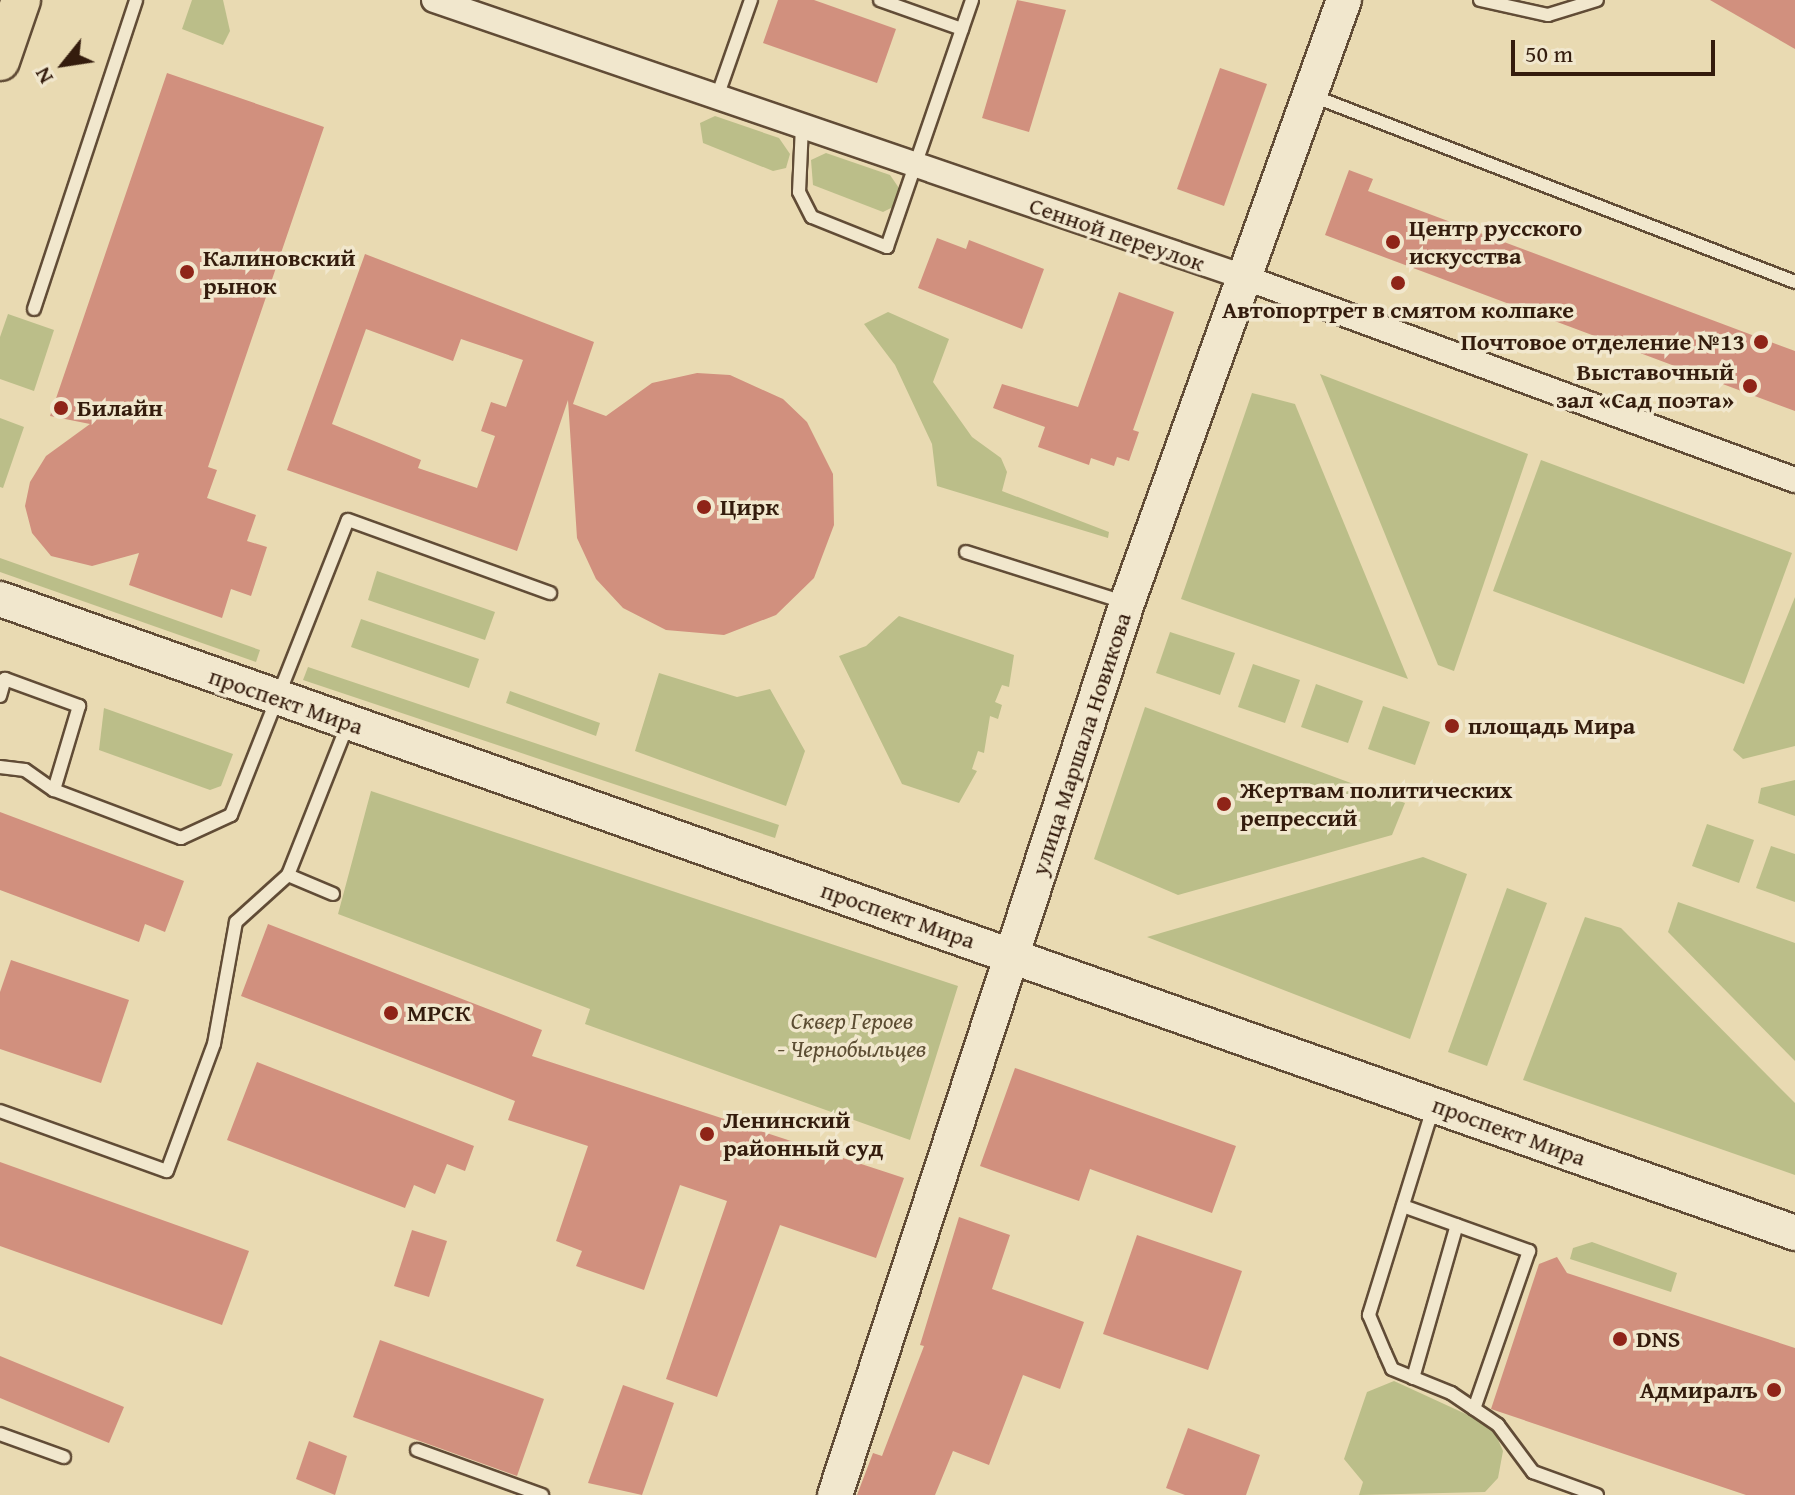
<!DOCTYPE html>
<html>
<head>
<meta charset="utf-8">
<style>
  body { margin:0 }
  #map { position:relative; width:1795px; height:1495px; overflow:hidden; background:#e9dab2; font-family:"Gentium Book Plus",serif }
  div>[style] { position:absolute }
  [style*='--x'] { left:calc(var(--x)*1px); top:calc(var(--y)*1px); width:calc(var(--w)*1px); rotate:calc(var(--a)*1deg) }
  .green>* { inset:0; background:#bbbe89 }
  .building>* { inset:0; background:#d1907e }
  .roads { filter:drop-shadow(2px 0 #614c36) drop-shadow(-2px 0 #614c36) drop-shadow(0 2px #614c36) drop-shadow(0 -2px #614c36) }
  .service>* { height:12px; margin:-6px; padding:0 6px; transform-origin:6px; border-radius:6px; background:#f1e7cd }
  .minor>* { height:24px; margin:-12px; padding:0 12px; transform-origin:12px; border-radius:12px; background:#f1e7cd }
  .secondary>* { height:34px; margin:-17px; padding:0 17px; transform-origin:17px; border-radius:17px; background:#f1e7cd }
  .primary>* { height:38px; margin:-19px; padding:0 19px; transform-origin:19px; border-radius:19px; background:#e9dab2 }
  .dots>* { width:22px; height:22px; translate:-50% -50%; box-sizing:border-box; border:4px solid #f1e7cd; border-radius:50% }
  span { translate:-50% -50%; white-space:nowrap; text-align:center; line-height:1.15; -webkit-text-stroke:7px #f1e7cd; paint-order:stroke }
  .poi-label { font-size:24px; color:#341c0d; font-weight:700 }
  .left { translate:0 -50%; text-align:left }
  .right { translate:-100% -50%; text-align:right }
  .street-label { font-size:24px; color:#341c0d }
  .park-label { font-size:24px; color:#5c4d32; font-style:italic }
  .north { position:absolute; left:24px; top:24px; width:80px; height:80px; -webkit-text-stroke:6px #f1e7cd; paint-order:stroke; rotate:240deg; font-size:22px; font-weight:700; line-height:32px; text-align:center; color:#341c0d }
  .north::after { content:''; display:block; margin:auto; width:28px; height:36px; background:#341c0d; clip-path:polygon(50% 0,100% 100%,50% 72%,0 100%) }
  .scale { position:absolute; left:1511px; top:40px; width:204px; height:36px; box-sizing:border-box; border:4px solid #341c0d; border-top:0; padding-left:10px; font-size:24px; line-height:28px; white-space:nowrap; color:#341c0d; -webkit-text-stroke:6px #f1e7cd; paint-order:stroke }
</style>
</head>
<body>
<div id="map">
  <div class="green">
    <div style="clip-path:polygon(192px 0,223px 0,230px 31px,223px 45px,182px 29px)"></div>
    <div style="clip-path:polygon(715px 116px,779px 138px,790px 154px,786px 168px,773px 171px,703px 143px,700px 123px)"></div>
    <div style="clip-path:polygon(826px 153px,890px 175px,901px 191px,897px 205px,883px 212px,813px 185px,811px 160px)"></div>
    <div style="clip-path:polygon(888px 312px,949px 339px,933px 382px,972px 437px,1001px 458px,1007px 472px,1002px 491px,1109px 532px,1108px 538px,937px 486px,932px 444px,895px 365px,864px 324px)"></div>
    <div style="clip-path:polygon(8px 314px,54px 330px,34px 391px,0 379px,0 337px)"></div>
    <div style="clip-path:polygon(1320px 374px,1528px 454px,1454px 671px,1438px 665px)"></div>
    <div style="clip-path:polygon(1252px 393px,1295px 404px,1408px 679px,1181px 599px)"></div>
    <div style="clip-path:polygon(0 418px,24px 427px,3px 488px,0 487px)"></div>
    <div style="clip-path:polygon(1541px 460px,1792px 553px,1744px 684px,1493px 591px)"></div>
    <div style="clip-path:polygon(0 558px,260px 650px,256px 662px,0 572px)"></div>
    <div style="clip-path:polygon(377px 571px,495px 612px,485px 640px,368px 600px)"></div>
    <div style="clip-path:polygon(1795px 597px,1795px 746px,1743px 759px,1733px 750px)"></div>
    <div style="clip-path:polygon(899px 616px,1014px 655px,1009px 687px,1002px 685px,995px 702px,1002px 705px,998px 719px,990px 716px,984px 753px,978px 751px,972px 769px,977px 771px,959px 803px,902px 784px,839px 656px,866px 646px)"></div>
    <div style="clip-path:polygon(361px 619px,479px 659px,469px 688px,351px 647px)"></div>
    <div style="clip-path:polygon(1170px 632px,1235px 653px,1220px 695px,1156px 673px)"></div>
    <div style="clip-path:polygon(1253px 664px,1300px 680px,1285px 723px,1238px 707px)"></div>
    <div style="clip-path:polygon(308px 667px,779px 825px,775px 838px,303px 680px)"></div>
    <div style="clip-path:polygon(659px 673px,737px 697px,770px 689px,805px 751px,786px 806px,635px 751px)"></div>
    <div style="clip-path:polygon(1316px 684px,1363px 701px,1348px 743px,1301px 727px)"></div>
    <div style="clip-path:polygon(510px 691px,600px 723px,596px 736px,506px 703px)"></div>
    <div style="clip-path:polygon(1383px 706px,1430px 722px,1415px 765px,1368px 749px)"></div>
    <div style="clip-path:polygon(1145px 707px,1405px 803px,1392px 835px,1178px 895px,1094px 859px)"></div>
    <div style="clip-path:polygon(104px 708px,233px 754px,221px 786px,210px 790px,99px 750px)"></div>
    <div style="clip-path:polygon(1795px 780px,1795px 816px,1758px 803px,1761px 788px)"></div>
    <div style="clip-path:polygon(371px 791px,958px 986px,910px 1140px,585px 1024px,590px 1009px,338px 914px)"></div>
    <div style="clip-path:polygon(1707px 824px,1754px 840px,1739px 883px,1692px 866px)"></div>
    <div style="clip-path:polygon(1771px 846px,1795px 854px,1795px 902px,1756px 888px)"></div>
    <div style="clip-path:polygon(1423px 857px,1467px 874px,1410px 1039px,1147px 937px)"></div>
    <div style="clip-path:polygon(1507px 888px,1547px 903px,1487px 1066px,1448px 1052px)"></div>
    <div style="clip-path:polygon(1678px 902px,1795px 943px,1795px 1061px,1668px 932px)"></div>
    <div style="clip-path:polygon(1585px 917px,1621px 928px,1795px 1103px,1795px 1175px,1523px 1080px)"></div>
    <div style="clip-path:polygon(1592px 1242px,1677px 1273px,1671px 1292px,1570px 1259px,1573px 1248px)"></div>
    <div style="clip-path:polygon(1394px 1381px,1492px 1426px,1503px 1451px,1498px 1478px,1485px 1492px,1359px 1495px,1363px 1482px,1344px 1459px,1367px 1392px)"></div>
  </div>
  <div class="building">
    <div style="clip-path:polygon(778px 0,814px 0,896px 29px,877px 83px,763px 43px)"></div>
    <div style="clip-path:polygon(1017px 0,1066px 10px,1029px 132px,982px 118px)"></div>
    <div style="clip-path:polygon(1710px 0,1795px 0,1795px 49px)"></div>
    <div style="clip-path:polygon(1220px 68px,1267px 84px,1224px 206px,1177px 189px)"></div>
    <div style="clip-path:polygon(167px 73px,324px 127px,208px 467px,217px 470px,207px 498px,256px 515px,247px 541px,267px 547px,251px 596px,231px 589px,222px 618px,129px 585px,139px 553px,92px 566px,51px 556px,32px 533px,25px 506px,30px 482px,46px 456px,90px 424px,50px 416px)"></div>
    <div style="clip-path:polygon(1349px 170px,1373px 179px,1368px 191px,1795px 351px,1795px 411px,1325px 235px)"></div>
    <div style="clip-path:polygon(937px 238px,966px 249px,969px 240px,1044px 269px,1022px 329px,918px 288px)"></div>
    <div style="clip-path:polygon(evenodd,365px 254px,594px 342px,573px 404px,606px 416px,652px 383px,697px 373px,730px 375px,783px 399px,807px 422px,833px 474px,834px 525px,814px 578px,776px 615px,724px 635px,666px 630px,623px 608px,596px 579px,577px 538px,568px 400px,517px 551px,287px 470px,365px 254px,366px 329px,453px 361px,461px 339px,523px 360px,506px 407px,491px 402px,481px 431px,495px 436px,477px 488px,418px 468px,421px 460px,332px 424px,366px 329px)"></div>
    <div style="clip-path:polygon(1119px 292px,1174px 312px,1133px 430px,1139px 432px,1129px 461px,1117px 457px,1114px 466px,1091px 458px,1089px 465px,1038px 447px,1045px 427px,993px 408px,1002px 384px,1078px 407px)"></div>
    <div style="clip-path:polygon(0 812px,184px 881px,165px 932px,145px 924px,139px 942px,0 890px)"></div>
    <div style="clip-path:polygon(268px 924px,542px 1030px,532px 1056px,904px 1178px,876px 1258px,780px 1225px,717px 1397px,666px 1379px,727px 1201px,680px 1185px,644px 1290px,576px 1266px,582px 1251px,556px 1241px,588px 1146px,508px 1120px,515px 1101px,241px 996px)"></div>
    <div style="clip-path:polygon(11px 960px,129px 1000px,101px 1083px,0 1049px,0 992px)"></div>
    <div style="clip-path:polygon(257px 1062px,474px 1146px,465px 1171px,447px 1164px,435px 1194px,414px 1185px,405px 1208px,227px 1140px)"></div>
    <div style="clip-path:polygon(1015px 1068px,1236px 1146px,1212px 1213px,1090px 1169px,1079px 1201px,980px 1166px)"></div>
    <div style="clip-path:polygon(0 1162px,249px 1251px,222px 1325px,0 1246px)"></div>
    <div style="clip-path:polygon(959px 1217px,1010px 1235px,992px 1289px,1084px 1322px,1060px 1389px,1023px 1375px,989px 1465px,953px 1451px,935px 1495px,857px 1495px,873px 1453px,882px 1456px,924px 1346px,920px 1345px)"></div>
    <div style="clip-path:polygon(412px 1230px,447px 1241px,429px 1297px,394px 1286px)"></div>
    <div style="clip-path:polygon(1137px 1235px,1242px 1271px,1208px 1370px,1103px 1334px)"></div>
    <div style="clip-path:polygon(1557px 1257px,1567px 1273px,1795px 1348px,1795px 1495px,1746px 1495px,1491px 1409px,1539px 1264px)"></div>
    <div style="clip-path:polygon(380px 1340px,544px 1399px,517px 1476px,353px 1417px)"></div>
    <div style="clip-path:polygon(0 1356px,124px 1407px,109px 1443px,0 1398px)"></div>
    <div style="clip-path:polygon(623px 1385px,674px 1403px,642px 1495px,588px 1483px)"></div>
    <div style="clip-path:polygon(1188px 1428px,1260px 1455px,1246px 1495px,1185px 1495px,1166px 1488px)"></div>
    <div style="clip-path:polygon(309px 1441px,347px 1456px,335px 1495px,296px 1479px)"></div>
  </div>
  <div class="roads">
    <div class="service">
      <div style="--x:880;--y:0;--w:87;--a:19.5"></div>
      <div style="--x:1480;--y:0;--w:70;--a:12.4"></div>
      <div style="--x:1548;--y:15;--w:51;--a:-17"></div>
      <div style="--x:1313;--y:96;--w:517;--a:21.1"></div>
      <div style="--x:717;--y:97;--w:103;--a:-70.7"></div>
      <div style="--x:802;--y:126;--w:66;--a:92.6"></div>
      <div style="--x:799;--y:192;--w:28;--a:63"></div>
      <div style="--x:812;--y:217;--w:81;--a:21.8"></div>
      <div style="--x:887;--y:247;--w:261;--a:-71"></div>
      <div style="--x:34;--y:309;--w:325;--a:-71.7"></div>
      <div style="--x:966;--y:552;--w:166;--a:17.6"></div>
      <div style="--x:0;--y:696;--w:18;--a:-74"></div>
      <div style="--x:5;--y:679;--w:79;--a:20"></div>
      <div style="--x:79;--y:706;--w:88;--a:106.6"></div>
      <div style="--x:0;--y:767;--w:25;--a:7"></div>
      <div style="--x:25;--y:770;--w:35;--a:35"></div>
      <div style="--x:54;--y:790;--w:136;--a:20.7"></div>
      <div style="--x:181;--y:838;--w:55;--a:-24.7"></div>
      <div style="--x:231;--y:815;--w:317;--a:-68.4"></div>
      <div style="--x:348;--y:520;--w:215;--a:19.9"></div>
      <div style="--x:333;--y:894;--w:49;--a:-157.1"></div>
      <div style="--x:288;--y:875;--w:160;--a:-68.4"></div>
      <div style="--x:1433;--y:1108;--w:217;--a:107.2"></div>
      <div style="--x:1369;--y:1315;--w:41;--a:67.2"></div>
      <div style="--x:1385;--y:1353;--w:17;--a:66"></div>
      <div style="--x:1392;--y:1369;--w:64;--a:22.1"></div>
      <div style="--x:1451;--y:1393;--w:57;--a:34.2"></div>
      <div style="--x:1498;--y:1425;--w:59;--a:53.3"></div>
      <div style="--x:1533;--y:1472;--w:68;--a:19.8"></div>
      <div style="--x:0;--y:1111;--w:177;--a:19.8"></div>
      <div style="--x:167;--y:1171;--w:135;--a:-69.7"></div>
      <div style="--x:214;--y:1044;--w:124;--a:-79.8"></div>
      <div style="--x:236;--y:922;--w:70;--a:-42.1"></div>
      <div style="--x:1403;--y:1206;--w:134;--a:19.7"></div>
      <div style="--x:1529;--y:1251;--w:167;--a:109.2"></div>
      <div style="--x:1413;--y:1378;--w:159;--a:-74"></div>
      <div style="--x:0;--y:1434;--w:68;--a:19.8"></div>
      <div style="--x:417;--y:1450;--w:133;--a:19.8"></div>
    </div>
    <div class="minor">
      <div style="--x:434;--y:0;--w:853;--a:18.88"></div>
      <div style="--x:1241;--y:276;--w:590;--a:20.22"></div>
    </div>
    <div class="secondary">
      <div style="--x:0;--y:599;--w:1904;--a:19.45"></div>
      <div style="--x:835;--y:1495;--w:939;--a:-71.87"></div>
      <div style="--x:1127;--y:603;--w:641;--a:-70.21"></div>
    </div>
    <div class="primary">
      <div style="--x:0;--y:61;--w:65;--a:-71"></div>
    </div>
  </div>
  <div class="dots">
    <div style="left:1393px;top:242px;background:#8f2418"></div>
    <div style="left:187px;top:272px;background:#8f2418"></div>
    <div style="left:1398px;top:283px;background:#8f2418"></div>
    <div style="left:1761px;top:342px;background:#8f2418"></div>
    <div style="left:1750px;top:386px;background:#8f2418"></div>
    <div style="left:61px;top:408px;background:#8f2418"></div>
    <div style="left:704px;top:507px;background:#8f2418"></div>
    <div style="left:1452px;top:726px;background:#8f2418"></div>
    <div style="left:1224px;top:804px;background:#8f2418"></div>
    <div style="left:391px;top:1013px;background:#8f2418"></div>
    <div style="left:707px;top:1134px;background:#8f2418"></div>
    <div style="left:1620px;top:1339px;background:#8f2418"></div>
    <div style="left:1774px;top:1390px;background:#8f2418"></div>
  </div>
  <div class="poi-label">
    <span class="left" style="left:1409px;top:242px">Центр русского<br>искусства</span>
    <span class="left" style="left:203px;top:272px">Калиновский<br>рынок</span>
    <span style="left:1398px;top:310px">Автопортрет в смятом колпаке</span>
    <span class="right" style="left:1745px;top:342px">Почтовое отделение №13</span>
    <span class="right" style="left:1734px;top:386px">Выставочный<br>зал «Сад поэта»</span>
    <span class="left" style="left:77px;top:408px">Билайн</span>
    <span class="left" style="left:720px;top:507px">Цирк</span>
    <span class="left" style="left:1468px;top:726px">площадь Мира</span>
    <span class="left" style="left:1240px;top:804px">Жертвам политических<br>репрессий</span>
    <span class="left" style="left:407px;top:1013px">МРСК</span>
    <span class="left" style="left:723px;top:1134px">Ленинский<br>районный суд</span>
    <span class="left" style="left:1636px;top:1339px">DNS</span>
    <span class="right" style="left:1758px;top:1390px">Адмиралъ</span>
  </div>
  <div class="street-label">
    <span style="left:1117px;top:234px;rotate:19deg">Сенной переулок</span>
    <span style="left:286px;top:701px;rotate:19deg">проспект Мира</span>
    <span style="left:1081px;top:744px;rotate:-72deg">улица Маршала Новикова</span>
    <span style="left:898px;top:915px;rotate:19deg">проспект Мира</span>
    <span style="left:1509px;top:1131px;rotate:20deg">проспект Мира</span>
  </div>
  <div class="park-label">
    <span style="left:852px;top:1035px">Сквер Героев<br>- Чернобыльцев</span>
  </div>
  <div class="north">N</div>
  <div class="scale">50 m</div>
</div>
</body>
</html>
